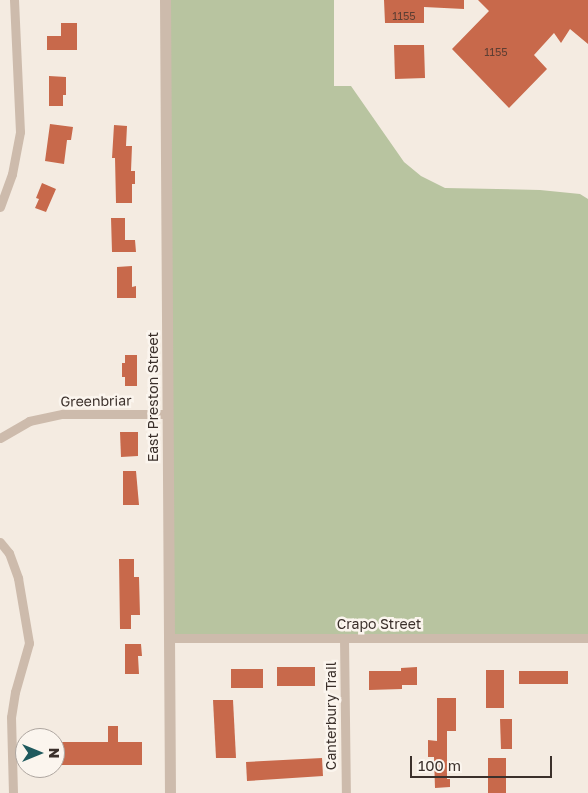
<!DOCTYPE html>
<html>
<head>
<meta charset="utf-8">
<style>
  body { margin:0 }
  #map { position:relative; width:588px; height:793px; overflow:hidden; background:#f4ebe1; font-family:"Golos Text",sans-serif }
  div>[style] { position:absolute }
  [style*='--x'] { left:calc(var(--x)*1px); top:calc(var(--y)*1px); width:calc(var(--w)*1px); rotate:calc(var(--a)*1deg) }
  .green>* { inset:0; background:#b8c4a0 }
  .building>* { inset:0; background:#c8694b }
  .minor>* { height:9px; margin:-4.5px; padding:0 4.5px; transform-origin:4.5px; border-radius:4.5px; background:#cdbbac }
  .tertiary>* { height:11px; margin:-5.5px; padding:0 5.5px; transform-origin:5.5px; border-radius:5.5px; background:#cdbbac }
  span { translate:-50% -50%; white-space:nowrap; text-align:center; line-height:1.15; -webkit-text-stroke:5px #fbf5ee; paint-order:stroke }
  .number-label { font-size:11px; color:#5e3e33 }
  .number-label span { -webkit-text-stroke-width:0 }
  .street-label { font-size:14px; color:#3b302b }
  .north { position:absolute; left:15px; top:728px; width:50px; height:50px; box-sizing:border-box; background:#fbf5ee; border:1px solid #aea6a0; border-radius:50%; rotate:90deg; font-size:14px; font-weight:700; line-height:20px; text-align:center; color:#3b302b }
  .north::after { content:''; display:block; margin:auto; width:18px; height:22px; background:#1f5a5e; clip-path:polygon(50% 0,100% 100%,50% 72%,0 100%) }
  .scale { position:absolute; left:410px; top:756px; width:142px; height:22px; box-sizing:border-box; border:2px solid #3b302b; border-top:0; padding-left:6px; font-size:15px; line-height:18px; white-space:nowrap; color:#3b302b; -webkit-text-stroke:4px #fbf5ee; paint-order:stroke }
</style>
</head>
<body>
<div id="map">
  <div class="green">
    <div style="clip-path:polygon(165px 0,334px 0,334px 86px,351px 86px,404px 162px,421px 176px,445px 188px,540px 190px,580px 194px,588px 199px,588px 638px,169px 638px)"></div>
  </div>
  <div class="building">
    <div style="clip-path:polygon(384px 0,464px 0,464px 9px,424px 7px,424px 23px,385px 23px)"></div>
    <div style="clip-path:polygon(478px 0,588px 0,588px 44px,570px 29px,561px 43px,554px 33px,534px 55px,547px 69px,509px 108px,452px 49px,489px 11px)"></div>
    <div style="clip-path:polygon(61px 23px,77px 23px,77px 50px,47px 50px,47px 36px,61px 36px)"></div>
    <div style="clip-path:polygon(394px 45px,424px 45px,425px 78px,395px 79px)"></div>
    <div style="clip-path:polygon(49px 76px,66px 77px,66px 95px,63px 95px,63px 106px,49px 106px)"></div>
    <div style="clip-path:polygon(50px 124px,73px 127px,71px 140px,67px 140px,64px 164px,45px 161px)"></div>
    <div style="clip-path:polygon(114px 125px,127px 126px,126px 146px,132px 146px,131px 171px,135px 171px,135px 184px,132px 184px,132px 203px,116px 203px,115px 158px,112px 158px)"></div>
    <div style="clip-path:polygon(42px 183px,56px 189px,46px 212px,35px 208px,39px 199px,36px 198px)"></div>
    <div style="clip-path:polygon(111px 218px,125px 218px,125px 240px,135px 240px,136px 252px,112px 252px)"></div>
    <div style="clip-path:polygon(132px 266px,132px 287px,136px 286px,136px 298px,117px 298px,117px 267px)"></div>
    <div style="clip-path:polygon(125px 355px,137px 355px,137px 386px,125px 386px,125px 377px,122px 377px,122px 363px,125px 363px)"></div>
    <div style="clip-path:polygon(120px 432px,138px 432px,138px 456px,121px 457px)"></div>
    <div style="clip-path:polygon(123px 471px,136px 471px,139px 505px,123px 505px)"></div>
    <div style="clip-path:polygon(119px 559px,134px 559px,134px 577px,139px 577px,140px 615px,131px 615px,131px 629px,120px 629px)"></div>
    <div style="clip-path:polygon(125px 644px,141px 644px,142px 656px,138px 656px,139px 674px,125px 674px)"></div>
    <div style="clip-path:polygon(277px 667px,315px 667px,315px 686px,277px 686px)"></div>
    <div style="clip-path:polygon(417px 667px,417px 685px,402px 685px,402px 689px,369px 690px,369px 671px,401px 671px,401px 668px)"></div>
    <div style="clip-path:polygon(231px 669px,263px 669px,263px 688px,231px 688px)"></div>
    <div style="clip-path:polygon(486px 670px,504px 670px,504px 708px,486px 708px)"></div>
    <div style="clip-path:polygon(519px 671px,568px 671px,568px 684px,519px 684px)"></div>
    <div style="clip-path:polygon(437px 698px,456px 698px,456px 731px,447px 731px,447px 779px,450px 779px,450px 787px,435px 788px,434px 757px,428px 757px,428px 740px,437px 741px)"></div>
    <div style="clip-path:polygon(213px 700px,233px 700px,236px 758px,216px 758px)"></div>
    <div style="clip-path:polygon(500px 719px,512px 719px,512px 749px,501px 749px)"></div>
    <div style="clip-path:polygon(108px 726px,118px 726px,118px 742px,142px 742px,142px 765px,58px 765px,58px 742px,108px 742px)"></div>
    <div style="clip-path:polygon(322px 758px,323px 776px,247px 781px,246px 762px)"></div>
    <div style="clip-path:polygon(488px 758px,506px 758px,506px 793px,488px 793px)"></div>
  </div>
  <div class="minor">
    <div style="--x:0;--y:207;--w:35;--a:-70"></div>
    <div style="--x:12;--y:174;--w:43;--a:-79.2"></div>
    <div style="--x:20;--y:132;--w:132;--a:-92.6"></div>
    <div style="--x:0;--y:438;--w:34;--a:-30"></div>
    <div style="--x:29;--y:421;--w:35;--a:-12"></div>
    <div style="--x:63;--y:414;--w:105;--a:0"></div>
    <div style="--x:0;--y:542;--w:14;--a:51"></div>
    <div style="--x:9;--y:553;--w:27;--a:70"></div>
    <div style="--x:18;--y:578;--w:66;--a:80.4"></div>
    <div style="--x:29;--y:643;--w:51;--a:105.9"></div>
    <div style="--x:15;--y:692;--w:25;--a:99"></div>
    <div style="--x:11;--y:717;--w:76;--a:88.5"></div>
    <div style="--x:169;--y:638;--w:419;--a:0"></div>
    <div style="--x:344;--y:638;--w:155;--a:89.3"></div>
  </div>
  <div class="tertiary">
    <div style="--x:165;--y:0;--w:793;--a:89.64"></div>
  </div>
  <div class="number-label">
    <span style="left:404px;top:16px">1155</span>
    <span style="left:496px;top:52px">1155</span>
  </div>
  <div class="street-label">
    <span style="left:153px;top:397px;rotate:-90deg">East Preston Street</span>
    <span style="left:96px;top:401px;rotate:-1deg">Greenbriar</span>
    <span style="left:379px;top:624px">Crapo Street</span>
    <span style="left:331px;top:716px;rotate:-90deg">Canterbury Trail</span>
  </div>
  <div class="north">N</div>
  <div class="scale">100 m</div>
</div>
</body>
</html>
